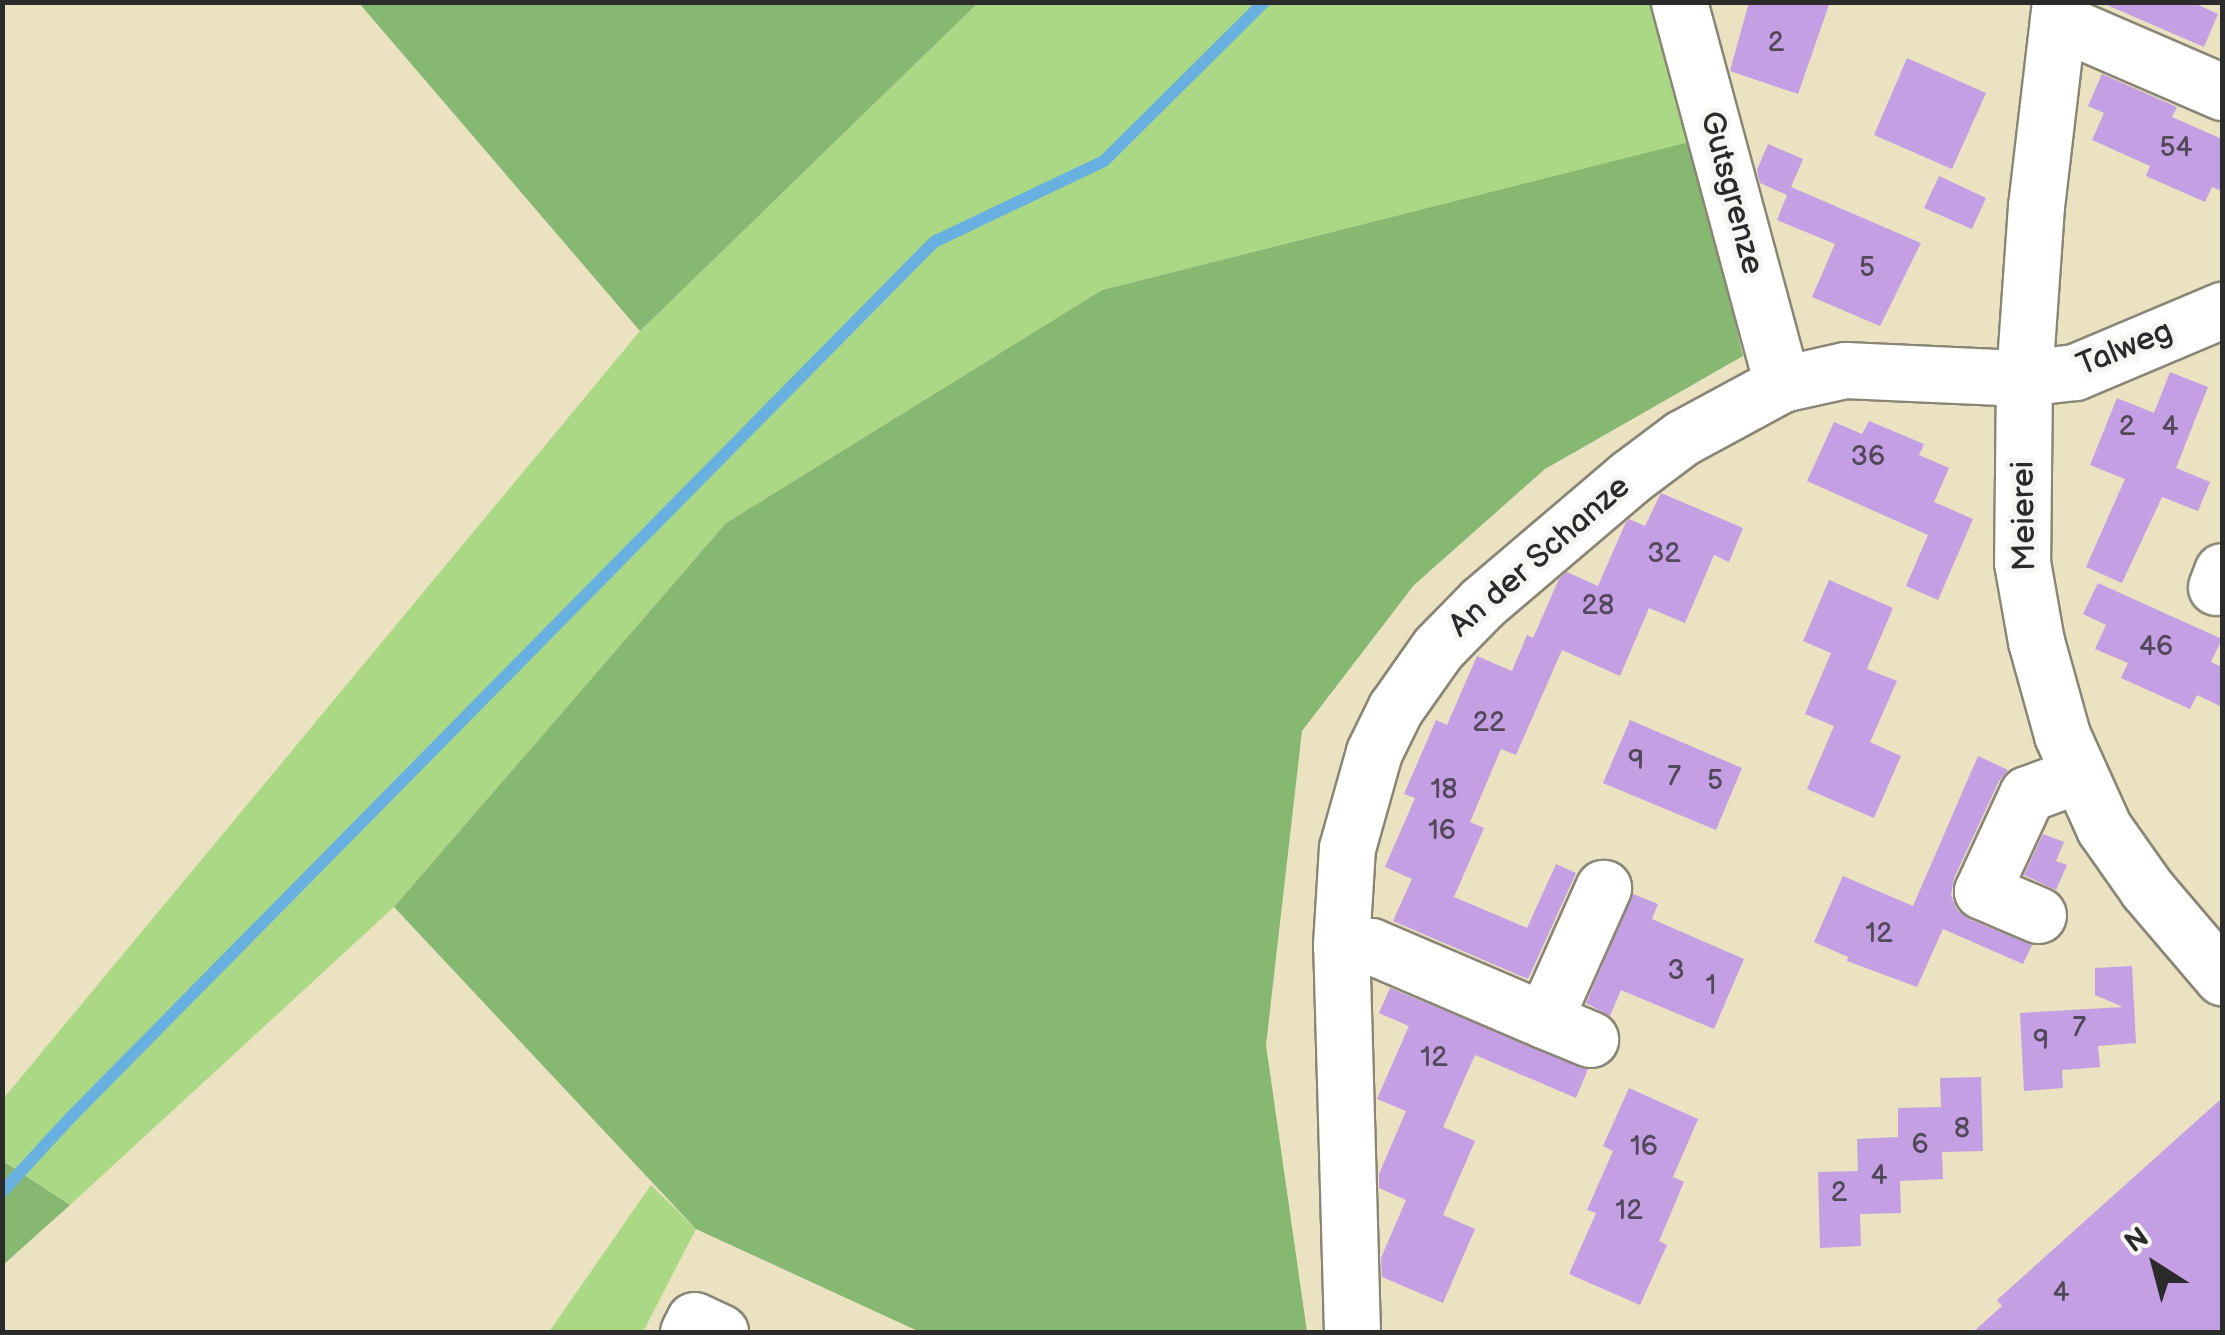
<!DOCTYPE html>
<html>
<head>
<meta charset="utf-8">
<style>
  body { margin:0 }
  #map { position:relative; width:2225px; height:1335px; overflow:hidden; background:#eae2c0; font-family:"Balsamiq Sans",sans-serif }
  div>[style] { position:absolute }
  [style*='--x'] { left:calc(var(--x)*1px); top:calc(var(--y)*1px); width:calc(var(--w)*1px); rotate:calc(var(--a)*1deg) }
  .green>* { inset:0; background:#aad885 }
  .forest>* { inset:0; background:#87b872 }
  .stream>* { height:12px; margin:-6px; padding:0 6px; transform-origin:6px; border-radius:6px; background:#68b0e0 }
  .building>* { inset:0; background:#c49fe4 }
  .roads { filter:drop-shadow(2px 0 #8a8676) drop-shadow(-2px 0 #8a8676) drop-shadow(0 2px #8a8676) drop-shadow(0 -2px #8a8676) }
  .minor>* { height:55px; margin:-27.5px; padding:0 27.5px; transform-origin:27.5px; border-radius:27.5px; background:#fff }
  span { translate:-50% -50%; white-space:nowrap; text-align:center; line-height:1.15; -webkit-text-stroke:10px #f6f6f2; paint-order:stroke }
  .number-label { font-size:28px; color:#514859 }
  .number-label span { -webkit-text-stroke-width:0 }
  .street-label { font-size:32px; color:#2b2b2b }
  .frame { position:absolute; inset:0; border:5px solid #2b2b2b; pointer-events:none }
  .north { position:absolute; left:2105px; top:1215px; width:100px; height:100px; -webkit-text-stroke:8px #f6f6f2; paint-order:stroke; rotate:324deg; font-size:28px; font-weight:700; line-height:40px; text-align:center; color:#2b2b2b }
  .north::after { content:''; display:block; margin:auto; width:35px; height:45px; background:#2b2b2b; clip-path:polygon(50% 0,100% 100%,50% 72%,0 100%) }
</style>
</head>
<body>
<div id="map">
  <div class="green">
    <div style="clip-path:polygon(978px 3px,1658px 3px,1693px 141px,1102px 290px,726px 523px,394px 907px,70px 1205px,3px 1160px,3px 1099px,640px 331px)"></div>
    <div style="clip-path:polygon(651px 1185px,696px 1229px,643px 1332px,549px 1332px)"></div>
  </div>
  <div class="forest">
    <div style="clip-path:polygon(359px 3px,978px 3px,640px 331px)"></div>
    <div style="clip-path:polygon(1693px 141px,1743px 356px,1545px 469px,1414px 585px,1302px 731px,1266px 1045px,1307px 1332px,920px 1332px,696px 1229px,394px 907px,726px 523px,1102px 290px)"></div>
    <div style="clip-path:polygon(2px 1160px,70px 1205px,3px 1265px,2px 1265px)"></div>
  </div>
  <div class="stream">
    <div style="--x:2;--y:1192;--w:102;--a:-47.4"></div>
    <div style="--x:71;--y:1117;--w:1229;--a:-45.4"></div>
    <div style="--x:934;--y:242;--w:188;--a:-25.5"></div>
    <div style="--x:1104;--y:161;--w:226;--a:-44.8"></div>
  </div>
  <div class="building">
    <div style="clip-path:polygon(1749px 2px,1830px 2px,1798px 94px,1730px 71px)"></div>
    <div style="clip-path:polygon(2100px 2px,2192px 2px,2218px 14px,2204px 47px)"></div>
    <div style="clip-path:polygon(1907px 58px,1986px 93px,1952px 169px,1874px 135px)"></div>
    <div style="clip-path:polygon(2102px 74px,2177px 107px,2172px 117px,2222px 139px,2222px 191px,2212px 187px,2205px 202px,2146px 176px,2150px 166px,2092px 140px,2104px 113px,2088px 106px)"></div>
    <div style="clip-path:polygon(1768px 144px,1803px 159px,1791px 187px,1921px 243px,1880px 326px,1812px 297px,1835px 244px,1777px 220px,1787px 195px,1760px 183px,1757px 170px)"></div>
    <div style="clip-path:polygon(1939px 176px,1986px 198px,1972px 229px,1924px 208px)"></div>
    <div style="clip-path:polygon(2170px 372px,2208px 387px,2176px 468px,2210px 482px,2198px 511px,2162px 497px,2122px 583px,2086px 567px,2125px 479px,2090px 465px,2117px 398px,2154px 413px)"></div>
    <div style="clip-path:polygon(1869px 421px,1924px 444px,1919px 455px,1949px 468px,1934px 502px,1973px 519px,1938px 600px,1906px 586px,1928px 535px,1807px 481px,1834px 422px,1862px 434px)"></div>
    <div style="clip-path:polygon(1661px 493px,1743px 528px,1729px 562px,1714px 555px,1685px 623px,1649px 608px,1620px 676px,1562px 650px,1516px 755px,1501px 749px,1470px 822px,1484px 828px,1454px 897px,1527px 928px,1556px 864px,1576px 873px,1528px 979px,1393px 921px,1412px 879px,1385px 867px,1415px 798px,1404px 794px,1436px 720px,1447px 725px,1477px 656px,1512px 671px,1527px 635px,1533px 638px,1559px 579px,1567px 572px,1598px 586px,1626px 522px,1629px 519px,1645px 526px)"></div>
    <div style="clip-path:polygon(1829px 580px,1893px 608px,1867px 669px,1897px 681px,1870px 742px,1901px 756px,1874px 818px,1807px 789px,1834px 726px,1805px 714px,1831px 653px,1803px 641px)"></div>
    <div style="clip-path:polygon(2098px 583px,2222px 639px,2211px 662px,2222px 667px,2222px 707px,2197px 695px,2190px 709px,2121px 678px,2128px 663px,2095px 649px,2106px 625px,2083px 614px)"></div>
    <div style="clip-path:polygon(1630px 720px,1742px 768px,1716px 830px,1603px 783px)"></div>
    <div style="clip-path:polygon(1978px 756px,2008px 770px,1999px 781px,1954px 878px,1951px 895px,1957px 910px,1969px 919px,2032px 945px,2023px 964px,1943px 929px,1917px 987px,1847px 961px,1848px 957px,1814px 942px,1843px 876px,1913px 906px)"></div>
    <div style="clip-path:polygon(2043px 834px,2064px 842px,2056px 861px,2067px 865px,2056px 890px,2024px 875px)"></div>
    <div style="clip-path:polygon(1633px 894px,1658px 904px,1652px 919px,1744px 959px,1714px 1029px,1621px 990px,1610px 1016px,1586px 1003px)"></div>
    <div style="clip-path:polygon(2132px 966px,2136px 1043px,2098px 1046px,2100px 1067px,2062px 1070px,2063px 1088px,2024px 1091px,2020px 1013px,2123px 1007px,2095px 995px,2095px 968px)"></div>
    <div style="clip-path:polygon(1390px 988px,1588px 1069px,1576px 1098px,1475px 1055px,1443px 1127px,1475px 1141px,1443px 1215px,1475px 1229px,1443px 1303px,1382px 1277px,1381px 1258px,1406px 1200px,1379px 1188px,1379px 1174px,1406px 1111px,1377px 1099px,1409px 1026px,1379px 1013px)"></div>
    <div style="clip-path:polygon(1981px 1077px,1983px 1151px,1942px 1152px,1943px 1179px,1900px 1181px,1901px 1213px,1860px 1214px,1861px 1246px,1820px 1248px,1818px 1172px,1858px 1171px,1857px 1139px,1898px 1137px,1898px 1108px,1941px 1107px,1940px 1078px)"></div>
    <div style="clip-path:polygon(1629px 1088px,1698px 1119px,1673px 1177px,1684px 1182px,1659px 1241px,1667px 1245px,1640px 1305px,1569px 1274px,1596px 1213px,1587px 1210px,1613px 1151px,1603px 1146px)"></div>
    <div style="clip-path:polygon(2222px 1098px,2222px 1332px,1973px 1332px,2002px 1306px,1997px 1300px)"></div>
  </div>
  <div class="roads">
    <div class="minor">
      <div style="--x:1679;--y:2;--w:396;--a:74.9"></div>
      <div style="--x:2060;--y:2;--w:205;--a:96.7"></div>
      <div style="--x:2036;--y:206;--w:172;--a:94"></div>
      <div style="--x:2024;--y:378;--w:184;--a:90.6"></div>
      <div style="--x:2022;--y:562;--w:80;--a:80"></div>
      <div style="--x:2036;--y:641;--w:98;--a:74.5"></div>
      <div style="--x:2062;--y:735;--w:102;--a:65.7"></div>
      <div style="--x:2104;--y:828;--w:75;--a:54.8"></div>
      <div style="--x:2147;--y:889;--w:116;--a:49.6"></div>
      <div style="--x:2058;--y:21;--w:179;--a:23.4"></div>
      <div style="--x:2216;--y:587;--w:17;--a:-69"></div>
      <div style="--x:2038;--y:915;--w:61;--a:-156.8"></div>
      <div style="--x:1982;--y:891;--w:107;--a:-65.1"></div>
      <div style="--x:2027;--y:794;--w:54;--a:-20.4"></div>
      <div style="--x:1341;--y:945;--w:30;--a:2"></div>
      <div style="--x:1371;--y:946;--w:188;--a:23.2"></div>
      <div style="--x:1544;--y:1020;--w:145;--a:-65.9"></div>
      <div style="--x:1544;--y:1020;--w:50;--a:22.4"></div>
      <div style="--x:688;--y:1332;--w:13;--a:-63"></div>
      <div style="--x:694;--y:1320;--w:29;--a:25"></div>
      <div style="--x:1352;--y:1332;--w:387;--a:-91.6"></div>
      <div style="--x:1341;--y:945;--w:97;--a:-86.5"></div>
      <div style="--x:1347;--y:848;--w:100;--a:-74.3"></div>
      <div style="--x:1374;--y:752;--w:48;--a:-64"></div>
      <div style="--x:1395;--y:709;--w:75;--a:-54.8"></div>
      <div style="--x:1438;--y:648;--w:63;--a:-45.6"></div>
      <div style="--x:1482;--y:603;--w:194;--a:-40.4"></div>
      <div style="--x:1630;--y:477;--w:65;--a:-36.9"></div>
      <div style="--x:1682;--y:438;--w:114;--a:-28.4"></div>
      <div style="--x:1782;--y:384;--w:65;--a:-12.5"></div>
      <div style="--x:1845;--y:370;--w:179;--a:2.6"></div>
      <div style="--x:2024;--y:378;--w:51;--a:-6.7"></div>
      <div style="--x:2075;--y:372;--w:160;--a:-22.9"></div>
    </div>
  </div>
  <div class="number-label">
    <span style="left:1776px;top:43px">2</span>
    <span style="left:2176px;top:148px">54</span>
    <span style="left:1867px;top:268px">5</span>
    <span style="left:2127px;top:427px">2</span>
    <span style="left:2170px;top:427px">4</span>
    <span style="left:1868px;top:457px">36</span>
    <span style="left:1664px;top:554px">32</span>
    <span style="left:1598px;top:606px">28</span>
    <span style="left:2156px;top:647px">46</span>
    <span style="left:1489px;top:723px">22</span>
    <span style="left:1636px;top:761px">9</span>
    <span style="left:1674px;top:777px">7</span>
    <span style="left:1715px;top:781px">5</span>
    <span style="left:1444px;top:790px">18</span>
    <span style="left:1442px;top:831px">16</span>
    <span style="left:1879px;top:934px">12</span>
    <span style="left:1676px;top:971px">3</span>
    <span style="left:1711px;top:986px">1</span>
    <span style="left:2079px;top:1028px">7</span>
    <span style="left:2041px;top:1041px">9</span>
    <span style="left:1434px;top:1058px">12</span>
    <span style="left:1962px;top:1129px">8</span>
    <span style="left:1920px;top:1145px">6</span>
    <span style="left:1644px;top:1147px">16</span>
    <span style="left:1879px;top:1176px">4</span>
    <span style="left:1839px;top:1193px">2</span>
    <span style="left:1629px;top:1211px">12</span>
    <span style="left:2061px;top:1293px">4</span>
  </div>
  <div class="street-label">
    <span style="left:1731px;top:193px;rotate:75deg">Gutsgrenze</span>
    <span style="left:2125px;top:349px;rotate:-22deg">Talweg</span>
    <span style="left:2025px;top:516px;rotate:-91deg">Meierei</span>
    <span style="left:1540px;top:557px;rotate:-41deg">An der Schanze</span>
  </div>
  <div class="frame"></div>
  <div class="north">N</div>
</div>
</body>
</html>
